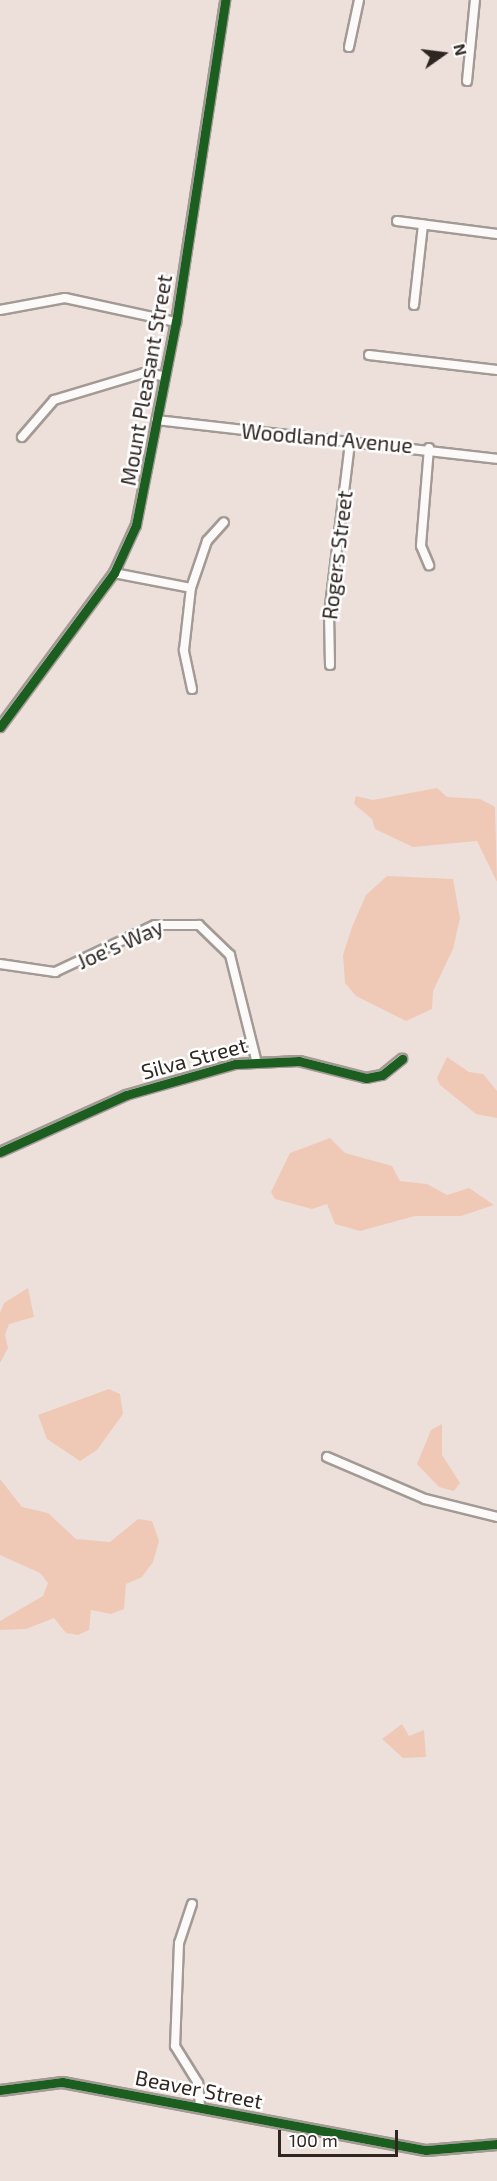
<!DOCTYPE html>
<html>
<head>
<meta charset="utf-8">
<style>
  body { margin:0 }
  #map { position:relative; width:497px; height:2181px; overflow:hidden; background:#ede0da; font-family:"Exo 2",sans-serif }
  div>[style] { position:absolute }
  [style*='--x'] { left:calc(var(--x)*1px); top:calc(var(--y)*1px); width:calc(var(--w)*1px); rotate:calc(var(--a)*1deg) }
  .green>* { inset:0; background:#efc9b6 }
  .roads { filter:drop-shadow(2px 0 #a39a95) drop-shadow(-2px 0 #a39a95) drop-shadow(0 2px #a39a95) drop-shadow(0 -2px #a39a95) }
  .minor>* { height:8px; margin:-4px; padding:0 4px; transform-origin:4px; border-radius:4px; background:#fcfaf9 }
  .tertiary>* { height:9px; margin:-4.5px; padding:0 4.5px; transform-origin:4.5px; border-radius:4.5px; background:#fcfaf9 }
  .cycleway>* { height:9px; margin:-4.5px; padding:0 4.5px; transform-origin:4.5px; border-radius:4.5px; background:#1b5e20 }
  span { translate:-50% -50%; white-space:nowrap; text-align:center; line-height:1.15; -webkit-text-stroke:5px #fff; paint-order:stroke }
  .street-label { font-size:21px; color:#2f2622 }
  .north { position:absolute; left:413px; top:24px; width:60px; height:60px; -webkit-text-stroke:4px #fff; paint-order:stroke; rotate:76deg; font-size:16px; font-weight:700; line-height:24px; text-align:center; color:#2f2622 }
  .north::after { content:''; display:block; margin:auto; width:21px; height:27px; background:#2f2622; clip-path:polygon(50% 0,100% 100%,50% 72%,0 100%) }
  .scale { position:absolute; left:278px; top:2130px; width:120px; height:27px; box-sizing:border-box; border:3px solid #2f2622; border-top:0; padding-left:8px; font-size:18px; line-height:21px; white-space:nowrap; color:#2f2622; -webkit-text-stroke:4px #fff; paint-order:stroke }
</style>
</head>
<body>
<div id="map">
  <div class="green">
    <div style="clip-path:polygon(437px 788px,447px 797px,480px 799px,495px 807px,497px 882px,477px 841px,413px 847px,375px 829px,372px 819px,354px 804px,356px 796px,373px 800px)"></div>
    <div style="clip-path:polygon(387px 876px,453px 879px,460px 918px,453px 949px,433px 991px,432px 1009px,406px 1021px,356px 996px,345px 983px,343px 955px,352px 927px,366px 895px)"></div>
    <div style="clip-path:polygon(447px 1057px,469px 1072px,483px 1074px,497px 1091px,497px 1118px,476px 1114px,440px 1085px,437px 1078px)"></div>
    <div style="clip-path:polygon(330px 1138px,345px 1153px,392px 1166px,400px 1181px,427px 1184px,447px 1195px,469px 1188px,494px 1205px,461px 1216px,415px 1216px,360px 1231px,335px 1224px,327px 1204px,312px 1209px,275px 1199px,271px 1192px,290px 1153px)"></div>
    <div style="clip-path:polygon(28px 1288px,34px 1317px,9px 1324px,5px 1335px,8px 1348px,0 1363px,0 1313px,4px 1303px)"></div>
    <div style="clip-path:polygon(109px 1389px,120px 1394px,123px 1414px,97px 1450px,80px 1461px,47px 1439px,38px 1415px)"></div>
    <div style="clip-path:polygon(442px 1424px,442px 1455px,460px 1483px,454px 1491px,439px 1487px,417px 1464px,431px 1430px)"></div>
    <div style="clip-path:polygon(0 1479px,22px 1507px,48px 1513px,76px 1539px,110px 1542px,138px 1519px,152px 1521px,159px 1541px,153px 1562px,142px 1577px,126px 1584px,124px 1609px,111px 1614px,91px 1610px,89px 1630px,78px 1635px,66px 1633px,54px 1618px,26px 1629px,0 1630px,0 1621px,43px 1596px,48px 1583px,40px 1573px,0 1555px)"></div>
    <div style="clip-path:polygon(402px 1724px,409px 1736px,424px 1730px,426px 1757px,403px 1758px,382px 1739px)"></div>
  </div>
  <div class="roads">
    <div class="minor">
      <div style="--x:349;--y:47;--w:48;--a:-78"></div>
      <div style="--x:467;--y:81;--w:81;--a:-84.4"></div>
      <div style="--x:397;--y:221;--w:101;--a:7.4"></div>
      <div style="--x:414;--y:305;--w:81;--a:-83.6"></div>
      <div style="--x:0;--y:310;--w:66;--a:-10.5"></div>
      <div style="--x:65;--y:298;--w:114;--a:12.2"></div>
      <div style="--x:369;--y:355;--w:129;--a:6.7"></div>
      <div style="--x:156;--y:420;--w:343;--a:6.5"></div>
      <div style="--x:22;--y:437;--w:49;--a:-49.1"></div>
      <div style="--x:54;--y:400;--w:94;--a:-16.7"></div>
      <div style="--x:144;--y:373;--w:19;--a:9"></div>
      <div style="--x:429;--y:448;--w:98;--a:94.7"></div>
      <div style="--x:421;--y:546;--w:21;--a:67"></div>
      <div style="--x:114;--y:573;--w:78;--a:11"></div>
      <div style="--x:330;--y:665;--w:51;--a:-91.1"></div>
      <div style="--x:329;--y:614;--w:171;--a:-83"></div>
      <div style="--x:192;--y:689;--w:40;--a:-102"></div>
      <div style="--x:184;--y:650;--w:62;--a:-83.6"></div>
      <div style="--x:191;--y:588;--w:50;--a:-71.2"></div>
      <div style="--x:207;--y:541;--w:25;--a:-48"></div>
      <div style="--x:0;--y:727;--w:192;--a:-53.5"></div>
      <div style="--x:114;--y:573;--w:53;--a:-65.4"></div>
      <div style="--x:136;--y:525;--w:207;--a:-78.9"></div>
      <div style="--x:176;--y:322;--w:326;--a:-81.3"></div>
      <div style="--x:0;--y:964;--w:56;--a:8.3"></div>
      <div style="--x:55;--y:972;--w:110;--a:-25.2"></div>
      <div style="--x:155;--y:925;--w:44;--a:0"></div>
      <div style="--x:199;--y:925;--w:43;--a:44.1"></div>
      <div style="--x:230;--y:955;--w:107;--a:76"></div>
      <div style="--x:0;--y:1152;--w:138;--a:-24.3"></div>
      <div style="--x:126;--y:1095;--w:113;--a:-15.9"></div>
      <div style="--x:235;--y:1064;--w:64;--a:-2.7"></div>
      <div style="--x:299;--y:1061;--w:69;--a:14.2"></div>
      <div style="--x:366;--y:1078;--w:16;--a:-11"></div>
      <div style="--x:382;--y:1075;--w:26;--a:-39"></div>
      <div style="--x:327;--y:1457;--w:107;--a:23.2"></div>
      <div style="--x:425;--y:1499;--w:74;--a:14"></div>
      <div style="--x:192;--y:1904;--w:41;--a:108.4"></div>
      <div style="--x:179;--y:1943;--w:103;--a:92.2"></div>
      <div style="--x:175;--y:2046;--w:44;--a:58.1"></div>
      <div style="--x:198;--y:2083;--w:24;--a:85"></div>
    </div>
    <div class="tertiary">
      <div style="--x:0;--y:2090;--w:63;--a:-7.4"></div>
      <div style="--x:62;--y:2082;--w:370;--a:10.6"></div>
      <div style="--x:426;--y:2150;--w:71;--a:-4.8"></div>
    </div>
  </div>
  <div class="cycleway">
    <div style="--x:0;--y:727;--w:192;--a:-53.5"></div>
    <div style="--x:114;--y:573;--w:53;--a:-65.4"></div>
    <div style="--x:136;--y:525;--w:207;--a:-78.9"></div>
    <div style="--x:176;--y:322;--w:326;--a:-81.3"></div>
    <div style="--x:0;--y:1152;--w:138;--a:-24.3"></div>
    <div style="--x:126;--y:1095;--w:113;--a:-15.9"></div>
    <div style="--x:235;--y:1064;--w:64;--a:-2.7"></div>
    <div style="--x:299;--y:1061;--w:69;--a:14.2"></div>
    <div style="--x:366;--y:1078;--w:16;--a:-11"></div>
    <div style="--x:382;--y:1075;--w:26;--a:-39"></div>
    <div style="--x:0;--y:2090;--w:63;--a:-7.4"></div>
    <div style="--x:62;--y:2082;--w:370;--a:10.6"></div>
    <div style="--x:426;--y:2150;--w:71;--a:-4.8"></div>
  </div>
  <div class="street-label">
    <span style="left:146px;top:380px;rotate:-80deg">Mount Pleasant Street</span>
    <span style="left:327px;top:438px;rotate:5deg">Woodland Avenue</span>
    <span style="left:337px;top:555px;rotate:-83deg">Rogers Street</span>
    <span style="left:120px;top:944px;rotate:-24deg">Joe's Way</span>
    <span style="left:194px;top:1058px;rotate:-15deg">Silva Street</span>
    <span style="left:199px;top:2089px;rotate:11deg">Beaver Street</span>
  </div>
  <div class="north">N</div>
  <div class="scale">100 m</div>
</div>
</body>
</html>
